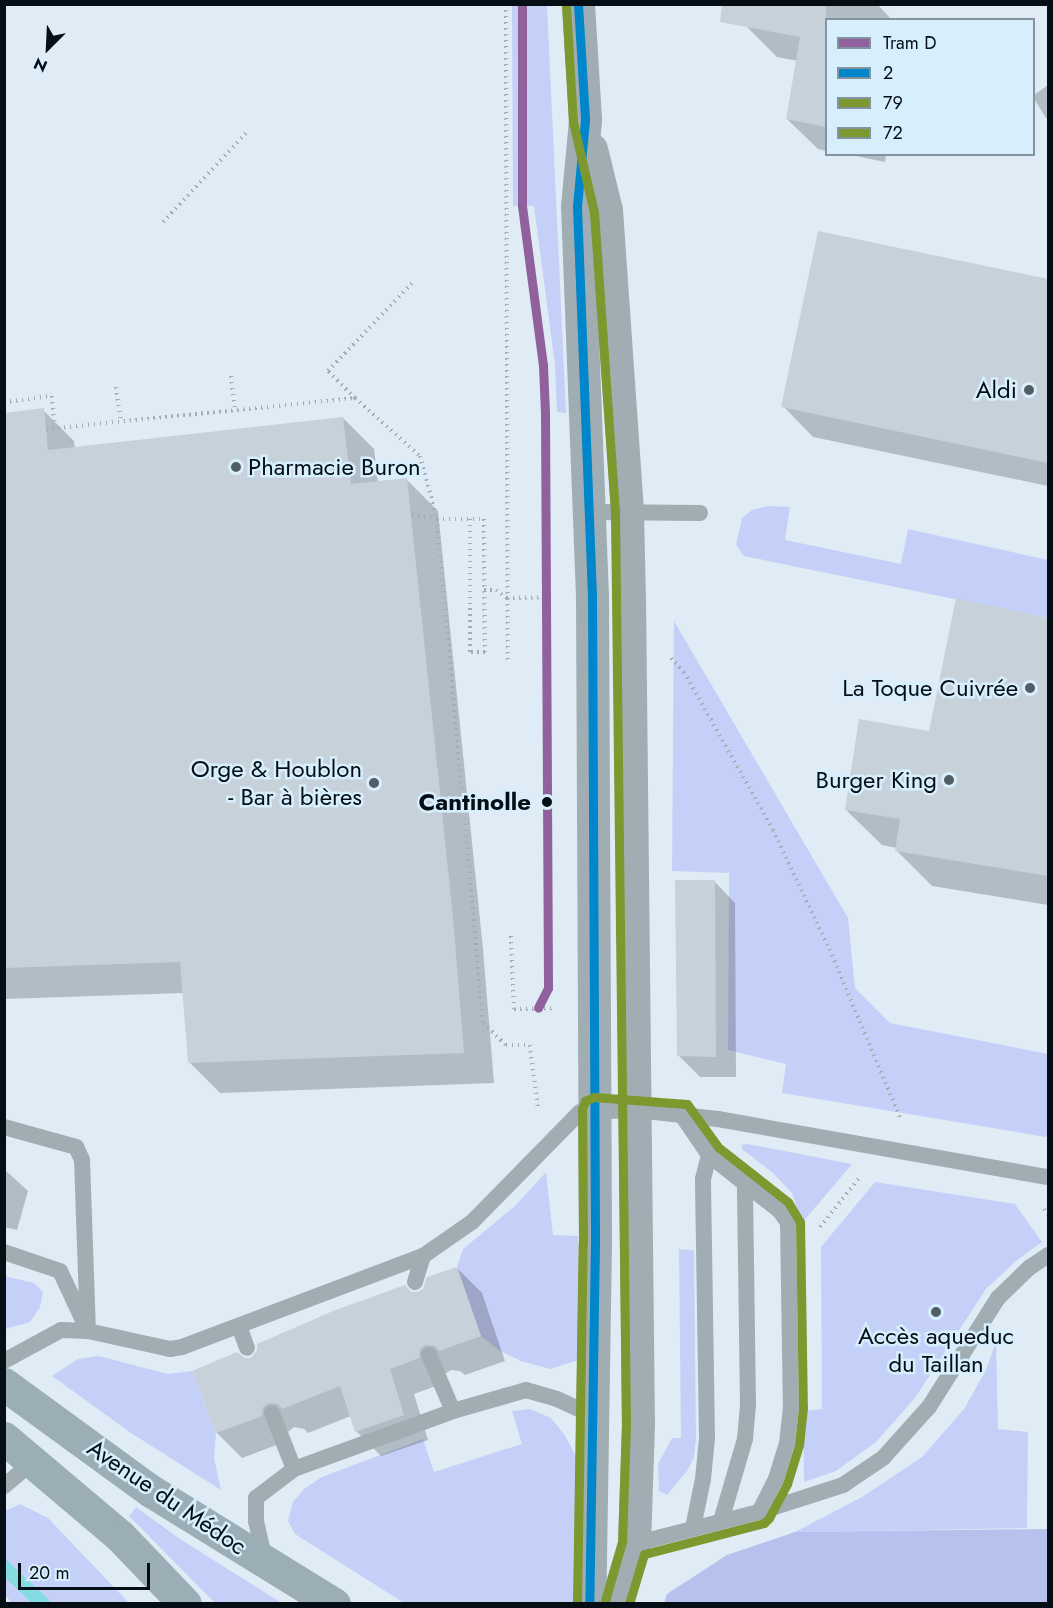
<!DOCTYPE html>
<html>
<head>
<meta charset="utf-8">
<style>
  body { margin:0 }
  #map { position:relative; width:1053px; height:1608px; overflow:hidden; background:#dfecf5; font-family:Jost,sans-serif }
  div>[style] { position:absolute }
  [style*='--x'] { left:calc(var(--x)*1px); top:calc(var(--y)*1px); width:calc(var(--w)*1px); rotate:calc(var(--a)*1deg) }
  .green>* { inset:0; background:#c5d0f8 }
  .forest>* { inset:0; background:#b6c1ed }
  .shadow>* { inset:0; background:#0003 }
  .stream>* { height:14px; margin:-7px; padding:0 7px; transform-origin:7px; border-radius:7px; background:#84dbe1 }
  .building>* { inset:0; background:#c7d1da }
  .path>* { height:4px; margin-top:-2px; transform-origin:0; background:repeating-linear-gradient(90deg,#a3aeb3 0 1.5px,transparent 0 6px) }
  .service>* { height:16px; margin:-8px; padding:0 8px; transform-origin:8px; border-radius:8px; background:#a0aeb3 }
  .tertiary>* { height:33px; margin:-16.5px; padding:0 16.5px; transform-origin:16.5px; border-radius:16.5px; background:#a0aeb3 }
  .primary>* { height:33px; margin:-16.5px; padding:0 16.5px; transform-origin:16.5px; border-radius:16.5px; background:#9caeb5 }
  .bus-1>* { height:9px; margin:-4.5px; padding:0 4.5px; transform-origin:4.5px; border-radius:4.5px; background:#0086cb }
  .bus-2>* { height:9px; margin:-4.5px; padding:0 4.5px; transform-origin:4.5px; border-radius:4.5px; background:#7c982e }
  .bus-3>* { height:9px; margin:-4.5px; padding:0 4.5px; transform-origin:4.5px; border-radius:4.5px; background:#7c982e }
  .tram-1>* { height:9px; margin:-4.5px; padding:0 4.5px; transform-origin:4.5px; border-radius:4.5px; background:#91619d }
  .dots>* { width:16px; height:16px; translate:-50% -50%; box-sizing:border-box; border:3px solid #d7eefd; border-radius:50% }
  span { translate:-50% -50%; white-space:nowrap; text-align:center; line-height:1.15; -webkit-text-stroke:5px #d7eefd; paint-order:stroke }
  .poi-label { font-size:24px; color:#050e14 }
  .right { translate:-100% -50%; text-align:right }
  .left { translate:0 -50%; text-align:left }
  .stop-label { font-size:24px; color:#050e14; font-weight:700 }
  .street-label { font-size:24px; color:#050e14 }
  .frame { position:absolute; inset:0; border:6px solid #050e14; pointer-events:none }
  .legend { position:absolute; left:825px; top:18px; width:210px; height:138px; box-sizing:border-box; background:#d7eefd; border:2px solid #8394a0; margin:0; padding:8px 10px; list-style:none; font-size:18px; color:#050e14 }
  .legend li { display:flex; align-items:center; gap:12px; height:30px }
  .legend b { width:30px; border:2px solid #8394a0 }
  .north { position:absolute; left:18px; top:18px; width:60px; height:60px; -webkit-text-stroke:4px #d7eefd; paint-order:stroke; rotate:204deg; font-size:16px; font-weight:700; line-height:24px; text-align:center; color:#050e14 }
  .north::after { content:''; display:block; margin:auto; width:21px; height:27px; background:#050e14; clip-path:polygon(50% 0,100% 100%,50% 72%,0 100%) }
  .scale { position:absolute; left:18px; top:1563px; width:132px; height:27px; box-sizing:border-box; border:3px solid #050e14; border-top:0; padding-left:8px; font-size:18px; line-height:21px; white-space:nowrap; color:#050e14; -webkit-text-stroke:4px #d7eefd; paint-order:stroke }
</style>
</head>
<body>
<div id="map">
  <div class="green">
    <div style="clip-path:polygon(512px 5px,547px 5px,566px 413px,557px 412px,555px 365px,534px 206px,513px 206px)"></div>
    <div style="clip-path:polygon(768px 506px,790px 507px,785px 540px,901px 564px,908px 529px,1048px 560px,1048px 618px,744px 556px,736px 545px,742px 518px,752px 510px)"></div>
    <div style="clip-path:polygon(674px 621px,848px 918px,855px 988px,890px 1023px,1048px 1054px,1048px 1133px,1046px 1137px,782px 1093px,786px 1064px,728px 1050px,729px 873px,672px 871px)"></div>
    <div style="clip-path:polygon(747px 1144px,852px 1164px,802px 1223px,792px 1193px,772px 1172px,743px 1150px,741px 1145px)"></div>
    <div style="clip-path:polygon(546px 1172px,553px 1235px,578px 1236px,579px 1360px,550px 1369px,521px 1361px,498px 1350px,481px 1336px,457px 1267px,463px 1249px,516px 1205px)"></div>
    <div style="clip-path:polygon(875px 1182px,1015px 1204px,1042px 1242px,1016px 1261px,986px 1289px,915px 1398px,876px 1442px,836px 1471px,804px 1482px,803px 1411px,822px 1409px,821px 1247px)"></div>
    <div style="clip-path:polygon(679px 1249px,694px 1250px,696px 1439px,694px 1457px,687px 1471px,667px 1495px,659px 1491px,658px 1464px,672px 1438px,681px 1438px)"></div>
    <div style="clip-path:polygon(5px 1276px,34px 1283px,43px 1292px,40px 1307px,30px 1322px,5px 1329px)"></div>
    <div style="clip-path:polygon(996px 1341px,998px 1429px,1028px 1432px,1027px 1528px,795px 1532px,862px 1497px,922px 1457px,964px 1409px,986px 1370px)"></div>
    <div style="clip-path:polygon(99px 1356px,168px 1374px,192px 1371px,216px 1433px,214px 1458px,221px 1490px,131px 1433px,52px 1376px,78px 1359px)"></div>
    <div style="clip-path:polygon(530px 1409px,551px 1418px,564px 1434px,578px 1460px,576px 1603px,404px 1603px,295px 1534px,288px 1521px,293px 1502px,304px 1489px,322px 1477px,423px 1439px,434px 1472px,522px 1444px,512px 1411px)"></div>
    <div style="clip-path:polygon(20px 1504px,48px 1518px,129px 1603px,12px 1603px,5px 1595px,5px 1511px)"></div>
    <div style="clip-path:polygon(136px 1507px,180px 1539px,282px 1603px,215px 1603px,129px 1516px)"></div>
  </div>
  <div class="forest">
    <div style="clip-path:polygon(1048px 1529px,1048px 1603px,664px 1603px,667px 1594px,727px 1555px,795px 1532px)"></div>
  </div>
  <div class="shadow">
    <div style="clip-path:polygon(751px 4px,877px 4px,892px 20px,826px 20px,826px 151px,818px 149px,787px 119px,798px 61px,777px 57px,747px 27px)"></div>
    <div style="clip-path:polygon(1048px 85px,1048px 121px,1034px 99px,1034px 95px)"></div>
    <div style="clip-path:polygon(846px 154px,886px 154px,885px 162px)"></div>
    <div style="clip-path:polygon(819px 232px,1048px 281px,1048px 486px,813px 437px,783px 406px)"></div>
    <div style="clip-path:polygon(43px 410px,74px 441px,75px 448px,343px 418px,374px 449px,378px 483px,407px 480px,438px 511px,483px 949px,494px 1083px,220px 1093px,189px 1062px,184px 993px,4px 999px,4px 415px)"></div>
    <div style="clip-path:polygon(957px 600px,1048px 619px,1048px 905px,932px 886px,897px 851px,897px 848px,882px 845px,846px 810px,930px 732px)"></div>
    <div style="clip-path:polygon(714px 881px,735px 903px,736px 1077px,700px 1077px,679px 1056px)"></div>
    <div style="clip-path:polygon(4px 1169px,28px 1191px,17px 1230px,4px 1227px)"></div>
    <div style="clip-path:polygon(457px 1268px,482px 1293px,505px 1361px,465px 1375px,460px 1371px,451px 1370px,445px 1374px,444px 1383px,414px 1394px,428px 1440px,381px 1456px,356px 1431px,351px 1416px,308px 1433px,304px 1429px,294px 1427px,288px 1432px,287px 1441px,242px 1458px,217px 1433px,194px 1372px,252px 1359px,411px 1293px,418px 1294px)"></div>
  </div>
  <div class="stream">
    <div style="--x:4;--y:1567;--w:54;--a:43.5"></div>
  </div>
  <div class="building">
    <div style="clip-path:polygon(722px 4px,826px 4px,826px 127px,786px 119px,800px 37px,720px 22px)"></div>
    <div style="clip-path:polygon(818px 231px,1048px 279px,1048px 463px,781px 407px)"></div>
    <div style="clip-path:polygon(44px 408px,48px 450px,343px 417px,351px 484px,407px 478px,453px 917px,464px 1053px,188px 1063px,180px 962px,4px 968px,4px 413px)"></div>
    <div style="clip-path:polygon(956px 598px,1048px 618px,1048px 876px,895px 851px,900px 819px,845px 810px,859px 719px,929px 731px)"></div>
    <div style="clip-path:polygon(675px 880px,715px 880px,716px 1057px,677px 1056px)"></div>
    <div style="clip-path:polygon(457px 1267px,481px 1336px,439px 1351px,435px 1346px,425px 1345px,420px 1349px,419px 1358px,390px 1369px,404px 1415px,355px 1432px,340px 1386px,282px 1409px,278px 1404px,269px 1403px,263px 1407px,262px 1416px,216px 1433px,192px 1371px,237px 1352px,245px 1358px,251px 1358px,257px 1350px,257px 1344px,333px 1311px,405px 1285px,411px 1292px,418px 1292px,423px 1289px,427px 1277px)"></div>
  </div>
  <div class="path">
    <div style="--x:506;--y:4;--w:659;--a:89.83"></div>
    <div style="--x:163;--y:222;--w:125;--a:-47"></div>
    <div style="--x:231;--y:376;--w:34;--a:83"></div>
    <div style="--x:116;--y:387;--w:34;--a:82"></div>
    <div style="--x:355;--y:398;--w:38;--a:-135"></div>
    <div style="--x:328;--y:371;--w:123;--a:-46.3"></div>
    <div style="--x:4;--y:402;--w:48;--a:-7.1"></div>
    <div style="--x:52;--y:396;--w:32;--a:85"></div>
    <div style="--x:46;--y:429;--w:311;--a:-5.7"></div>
    <div style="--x:355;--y:398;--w:87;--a:41.7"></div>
    <div style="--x:420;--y:456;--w:65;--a:74.9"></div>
    <div style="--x:437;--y:519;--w:506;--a:84.79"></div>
    <div style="--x:483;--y:1023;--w:32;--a:44"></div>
    <div style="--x:506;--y:1045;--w:24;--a:0"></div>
    <div style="--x:530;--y:1045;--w:65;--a:83"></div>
    <div style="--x:412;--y:515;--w:25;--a:9"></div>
    <div style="--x:437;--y:519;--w:47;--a:0"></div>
    <div style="--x:484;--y:519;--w:133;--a:89.6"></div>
    <div style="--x:485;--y:652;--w:15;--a:180"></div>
    <div style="--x:470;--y:652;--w:133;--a:-90"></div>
    <div style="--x:484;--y:590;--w:12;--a:0"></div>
    <div style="--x:496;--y:590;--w:14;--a:36"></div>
    <div style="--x:507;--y:598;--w:45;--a:-1.3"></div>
    <div style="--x:671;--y:658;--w:19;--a:47"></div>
    <div style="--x:684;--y:672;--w:181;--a:60.6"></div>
    <div style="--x:773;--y:830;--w:138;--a:64.7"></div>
    <div style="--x:832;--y:955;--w:179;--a:67.3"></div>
    <div style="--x:511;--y:936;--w:73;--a:87.6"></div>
    <div style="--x:514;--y:1009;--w:40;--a:-1.4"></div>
    <div style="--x:1044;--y:1209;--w:7;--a:56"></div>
    <div style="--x:820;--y:1227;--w:64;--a:-51.3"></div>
  </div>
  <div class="service">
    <div style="--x:590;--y:512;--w:110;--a:0.5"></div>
    <div style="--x:681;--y:1114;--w:50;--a:55.7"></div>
    <div style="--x:709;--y:1155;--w:90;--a:38.3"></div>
    <div style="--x:780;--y:1211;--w:14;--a:56"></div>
    <div style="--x:788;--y:1223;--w:183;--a:89.1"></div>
    <div style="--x:791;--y:1406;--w:37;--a:96"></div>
    <div style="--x:787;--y:1443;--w:38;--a:107"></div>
    <div style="--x:776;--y:1479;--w:37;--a:117"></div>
    <div style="--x:4;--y:1127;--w:75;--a:15.5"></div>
    <div style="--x:76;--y:1147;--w:14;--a:65"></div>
    <div style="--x:82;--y:1160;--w:171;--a:88"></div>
    <div style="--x:88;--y:1331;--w:66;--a:-115"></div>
    <div style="--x:60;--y:1271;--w:59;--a:-161.3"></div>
    <div style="--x:415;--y:1282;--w:27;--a:-73"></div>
    <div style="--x:239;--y:1326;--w:23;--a:70"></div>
    <div style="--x:429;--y:1355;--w:61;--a:66.8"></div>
    <div style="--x:4;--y:1361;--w:65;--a:-28.5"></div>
    <div style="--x:61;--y:1330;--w:27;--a:2"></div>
    <div style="--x:88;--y:1331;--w:84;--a:12.4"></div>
    <div style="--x:170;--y:1349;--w:12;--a:-9"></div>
    <div style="--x:182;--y:1347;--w:258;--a:-20.7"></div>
    <div style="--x:423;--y:1256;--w:60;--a:-34.8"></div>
    <div style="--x:472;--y:1222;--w:154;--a:-45.5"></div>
    <div style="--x:580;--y:1112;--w:56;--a:-2"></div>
    <div style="--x:636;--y:1110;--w:82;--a:6.3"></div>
    <div style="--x:718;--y:1119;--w:335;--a:10"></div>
    <div style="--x:272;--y:1413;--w:60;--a:68.6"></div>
    <div style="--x:4;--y:1486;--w:38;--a:-40"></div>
    <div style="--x:721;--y:1521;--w:85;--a:-73.7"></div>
    <div style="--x:745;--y:1439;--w:34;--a:-85"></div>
    <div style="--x:748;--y:1405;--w:220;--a:-90.8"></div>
    <div style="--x:693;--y:1528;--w:50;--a:-78.5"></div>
    <div style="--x:703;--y:1479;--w:41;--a:-84.4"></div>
    <div style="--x:707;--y:1438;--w:259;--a:-90.9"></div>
    <div style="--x:703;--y:1179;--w:25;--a:-76"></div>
    <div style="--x:634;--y:1544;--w:129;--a:-14.4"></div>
    <div style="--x:759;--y:1512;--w:88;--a:-17.8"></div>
    <div style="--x:843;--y:1485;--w:48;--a:-34"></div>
    <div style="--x:883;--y:1458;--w:69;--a:-48"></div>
    <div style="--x:929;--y:1407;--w:129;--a:-57.7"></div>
    <div style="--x:998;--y:1298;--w:43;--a:-44.1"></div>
    <div style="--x:1029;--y:1268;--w:23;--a:-34"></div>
    <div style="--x:265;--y:1561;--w:41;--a:-102.7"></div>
    <div style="--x:256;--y:1521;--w:23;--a:-90"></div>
    <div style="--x:256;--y:1498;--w:48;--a:-37.3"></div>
    <div style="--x:294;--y:1469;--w:169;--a:-20"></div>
    <div style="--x:453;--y:1411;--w:76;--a:-16"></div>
    <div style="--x:526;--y:1390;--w:32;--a:16"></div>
    <div style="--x:557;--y:1399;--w:38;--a:25"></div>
  </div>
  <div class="tertiary">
    <div style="--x:578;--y:4;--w:116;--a:86.5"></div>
    <div style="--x:585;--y:120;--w:86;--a:95.3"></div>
    <div style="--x:577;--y:206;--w:391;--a:87.8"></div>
    <div style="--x:592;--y:597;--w:645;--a:89.73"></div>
    <div style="--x:595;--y:1242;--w:362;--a:90.9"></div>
    <div style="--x:591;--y:149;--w:63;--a:76.2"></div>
    <div style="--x:606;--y:210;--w:303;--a:86"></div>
    <div style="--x:627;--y:512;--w:85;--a:88.7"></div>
    <div style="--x:629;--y:597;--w:827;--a:89.38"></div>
    <div style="--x:638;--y:1424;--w:120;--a:91.9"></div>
    <div style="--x:634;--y:1544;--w:63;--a:106.7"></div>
  </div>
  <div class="primary">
    <div style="--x:4;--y:1384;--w:182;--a:36.1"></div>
    <div style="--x:151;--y:1491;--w:215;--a:31.7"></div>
    <div style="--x:4;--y:1438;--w:152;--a:40.2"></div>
    <div style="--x:120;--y:1536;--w:94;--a:46.3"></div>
  </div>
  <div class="bus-1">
    <div style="--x:578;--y:4;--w:116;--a:86.5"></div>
    <div style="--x:585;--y:120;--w:86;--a:95.3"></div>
    <div style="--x:577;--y:206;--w:391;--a:87.8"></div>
    <div style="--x:592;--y:597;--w:645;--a:89.73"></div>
    <div style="--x:595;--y:1242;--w:362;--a:90.9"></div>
  </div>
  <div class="bus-2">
    <div style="--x:566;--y:5;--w:117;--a:86.6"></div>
    <div style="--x:573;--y:122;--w:92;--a:76.9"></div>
    <div style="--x:594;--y:212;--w:301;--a:86"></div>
    <div style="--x:615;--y:512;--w:912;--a:89.31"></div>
    <div style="--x:626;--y:1424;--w:118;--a:91.9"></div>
    <div style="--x:622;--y:1542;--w:61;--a:106.1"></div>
  </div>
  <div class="bus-3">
    <div style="--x:577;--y:1604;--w:362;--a:-89.1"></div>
    <div style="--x:583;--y:1242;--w:133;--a:-90.4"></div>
    <div style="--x:582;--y:1109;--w:9;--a:-69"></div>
    <div style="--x:585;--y:1101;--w:10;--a:-24"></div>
    <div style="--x:594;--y:1097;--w:93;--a:4.3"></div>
    <div style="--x:687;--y:1104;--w:53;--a:54.2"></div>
    <div style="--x:718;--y:1147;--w:89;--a:38.2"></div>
    <div style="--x:788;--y:1202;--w:23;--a:59"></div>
    <div style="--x:800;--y:1222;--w:185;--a:89.1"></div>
    <div style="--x:803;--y:1407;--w:38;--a:96"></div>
    <div style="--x:799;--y:1445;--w:41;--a:107.1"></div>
    <div style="--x:787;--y:1484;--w:38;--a:118"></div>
    <div style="--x:769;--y:1518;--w:7;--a:135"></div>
    <div style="--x:764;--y:1523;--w:124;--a:165.5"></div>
    <div style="--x:644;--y:1554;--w:52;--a:106.7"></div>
  </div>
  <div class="tram-1">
    <div style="--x:522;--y:4;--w:202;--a:90"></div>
    <div style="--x:522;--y:206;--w:160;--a:82.5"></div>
    <div style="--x:543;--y:365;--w:47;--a:87.6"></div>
    <div style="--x:545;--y:412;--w:576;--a:89.7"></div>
    <div style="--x:548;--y:988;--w:22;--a:117"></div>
  </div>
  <div class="dots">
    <div style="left:1029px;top:390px;background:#515c63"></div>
    <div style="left:236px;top:467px;background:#515c63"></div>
    <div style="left:1030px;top:688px;background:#515c63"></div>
    <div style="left:949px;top:780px;background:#515c63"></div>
    <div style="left:374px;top:783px;background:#515c63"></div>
    <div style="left:547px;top:802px;background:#050e14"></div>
    <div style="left:936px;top:1312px;background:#515c63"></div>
  </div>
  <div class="poi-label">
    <span class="right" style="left:1017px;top:390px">Aldi</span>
    <span class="left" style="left:248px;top:467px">Pharmacie Buron</span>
    <span class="right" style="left:1018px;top:688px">La Toque Cuivrée</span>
    <span class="right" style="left:362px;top:783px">Orge &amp; Houblon<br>- Bar à bières</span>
    <span class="right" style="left:937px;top:780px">Burger King</span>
    <span style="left:936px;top:1350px">Accès aqueduc<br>du Taillan</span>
  </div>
  <div class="stop-label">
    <span class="right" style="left:531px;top:802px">Cantinolle</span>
  </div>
  <div class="street-label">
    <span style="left:167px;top:1497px;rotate:34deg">Avenue du Médoc</span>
  </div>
  <div class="frame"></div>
  <ul class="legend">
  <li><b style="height:8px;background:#91619d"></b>Tram D</li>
  <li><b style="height:8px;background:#0086cb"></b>2</li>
  <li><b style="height:8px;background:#7c982e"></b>79</li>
  <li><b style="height:8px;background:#7c982e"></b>72</li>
  </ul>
  <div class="north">N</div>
  <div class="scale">20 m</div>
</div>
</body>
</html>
